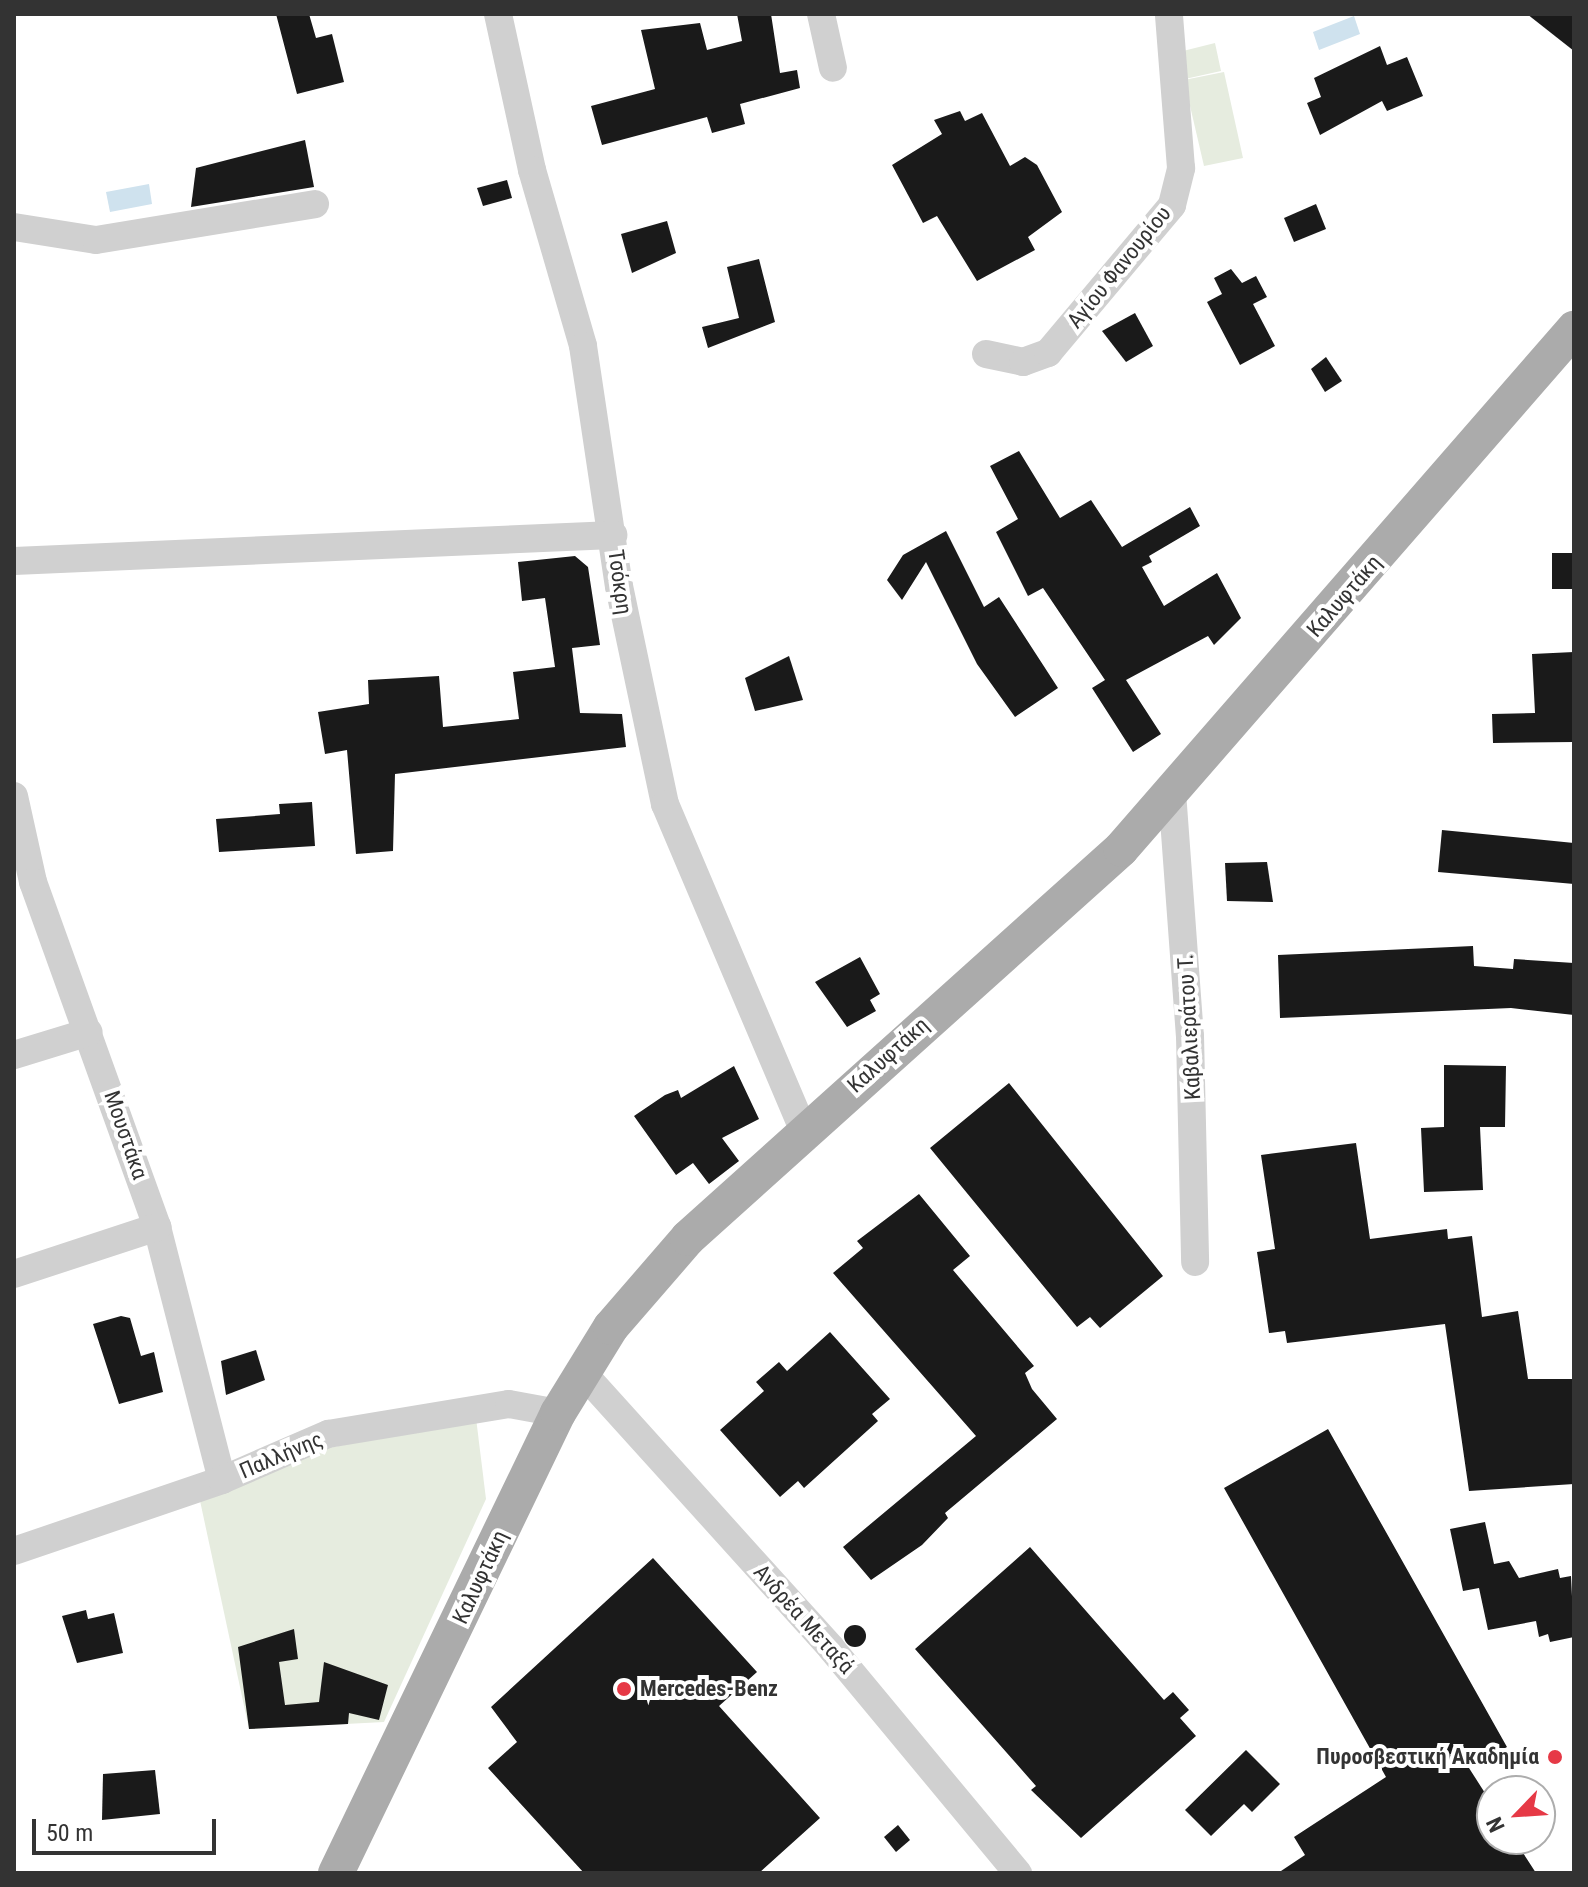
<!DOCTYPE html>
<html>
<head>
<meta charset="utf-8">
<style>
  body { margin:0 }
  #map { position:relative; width:1588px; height:1887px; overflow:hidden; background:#fff; font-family:"Roboto Condensed",sans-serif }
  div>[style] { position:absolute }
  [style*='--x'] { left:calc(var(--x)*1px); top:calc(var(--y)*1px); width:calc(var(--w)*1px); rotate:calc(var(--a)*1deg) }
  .green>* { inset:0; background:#e6ecdf }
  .water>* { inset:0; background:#cfe2ee }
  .building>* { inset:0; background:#1a1a1a }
  .round { border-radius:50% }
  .minor>* { height:28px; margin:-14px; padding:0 14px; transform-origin:14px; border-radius:14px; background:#d0d0d0 }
  .major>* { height:36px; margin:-18px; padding:0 18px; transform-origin:18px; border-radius:18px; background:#ababab }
  .dots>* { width:22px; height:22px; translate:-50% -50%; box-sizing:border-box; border:4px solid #fff; border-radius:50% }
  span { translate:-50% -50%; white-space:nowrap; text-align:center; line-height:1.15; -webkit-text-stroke:8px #fff; paint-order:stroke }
  .street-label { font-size:22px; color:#333 }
  .poi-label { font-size:22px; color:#333; font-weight:700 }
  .left { translate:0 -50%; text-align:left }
  .right { translate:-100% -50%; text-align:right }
  .frame { position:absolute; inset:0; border:16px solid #333; pointer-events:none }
  .north { position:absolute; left:1476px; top:1775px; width:80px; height:80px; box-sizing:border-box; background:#fff; border:2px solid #adadad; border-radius:50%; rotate:245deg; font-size:22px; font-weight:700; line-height:32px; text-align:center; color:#333 }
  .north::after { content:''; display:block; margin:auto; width:28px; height:36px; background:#e63946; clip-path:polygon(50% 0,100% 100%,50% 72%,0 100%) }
  .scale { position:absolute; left:32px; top:1819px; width:184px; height:36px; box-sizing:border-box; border:4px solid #333; border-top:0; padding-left:10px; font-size:24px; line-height:28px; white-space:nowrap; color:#333; -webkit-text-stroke:6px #fff; paint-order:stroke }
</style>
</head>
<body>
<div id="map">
  <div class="green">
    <div style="clip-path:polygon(1215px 43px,1221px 71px,1185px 79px,1179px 52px)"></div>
    <div style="clip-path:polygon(1224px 72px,1243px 158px,1204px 166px,1184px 80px)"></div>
    <div style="clip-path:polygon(476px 1418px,486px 1499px,384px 1722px,249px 1729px,199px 1496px,304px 1453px)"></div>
  </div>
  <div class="water">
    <div style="clip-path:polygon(1354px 16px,1360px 34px,1319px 50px,1313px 32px)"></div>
    <div style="clip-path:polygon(149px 184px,152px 204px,110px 212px,106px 192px)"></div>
  </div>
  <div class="building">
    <div style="clip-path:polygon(276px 14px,309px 14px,316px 38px,332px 34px,344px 82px,297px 94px)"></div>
    <div style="clip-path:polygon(737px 14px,771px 14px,780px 73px,797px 70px,800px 88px,740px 104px,745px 124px,712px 133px,707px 117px,602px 145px,591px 106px,655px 89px,641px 30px,700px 23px,707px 50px,742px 41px)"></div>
    <div style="clip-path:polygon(1527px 14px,1574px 14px,1574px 51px)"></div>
    <div style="clip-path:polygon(1380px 46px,1387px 65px,1407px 57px,1423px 96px,1387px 111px,1382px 101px,1320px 135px,1307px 103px,1321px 97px,1314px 78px)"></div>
    <div style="clip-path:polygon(960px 111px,965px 121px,982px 113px,1010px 166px,1025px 157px,1037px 165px,1062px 212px,1028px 237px,1035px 250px,977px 281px,937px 216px,923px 223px,892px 165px,942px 134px,934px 120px)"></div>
    <div style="clip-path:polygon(305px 140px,314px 187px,191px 207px,196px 168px)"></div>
    <div style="clip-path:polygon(507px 180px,512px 198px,483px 206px,477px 188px)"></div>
    <div style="clip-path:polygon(1316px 204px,1326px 229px,1294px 242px,1284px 218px)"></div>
    <div style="clip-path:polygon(667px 221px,676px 253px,632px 273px,621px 234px)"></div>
    <div style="clip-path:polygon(759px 259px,775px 322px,708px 348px,702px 327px,739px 318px,727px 267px)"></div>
    <div style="clip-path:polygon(1231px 269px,1242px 283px,1256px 276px,1267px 297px,1253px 304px,1275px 346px,1240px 365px,1207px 302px,1222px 294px,1214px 278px)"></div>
    <div style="clip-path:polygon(1135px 313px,1153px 346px,1126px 362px,1102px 331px)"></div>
    <div style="clip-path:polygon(1326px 357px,1342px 381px,1325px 392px,1311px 369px)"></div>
    <div style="clip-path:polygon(1019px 451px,1060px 518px,1091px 500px,1122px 547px,1190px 507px,1200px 526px,1149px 556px,1152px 562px,1142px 567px,1164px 606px,1217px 573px,1241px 618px,1214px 645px,1208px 636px,1126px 680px,1161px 734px,1133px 752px,1092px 688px,1105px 680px,1043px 588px,1028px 596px,996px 532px,1018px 519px,990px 466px)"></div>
    <div style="clip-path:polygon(946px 531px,984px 607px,999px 597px,1058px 688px,1015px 717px,977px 664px,926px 562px,902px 600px,887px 580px,903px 555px)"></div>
    <div style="clip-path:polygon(1552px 553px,1574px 553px,1574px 589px,1552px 589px)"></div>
    <div style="clip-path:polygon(575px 556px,588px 567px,600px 645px,572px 648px,580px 713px,622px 714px,626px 747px,395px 774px,393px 851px,356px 854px,347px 750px,325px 754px,318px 712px,369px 704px,368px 680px,439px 676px,443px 727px,519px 719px,513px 672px,555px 667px,545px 598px,522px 601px,518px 562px)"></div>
    <div style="clip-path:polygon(1574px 652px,1574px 742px,1493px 743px,1492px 714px,1535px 713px,1532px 654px)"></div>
    <div style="clip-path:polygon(789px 656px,803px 700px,755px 711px,745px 678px)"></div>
    <div style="clip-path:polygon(312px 802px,315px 846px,219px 852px,216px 819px,280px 814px,279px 804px)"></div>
    <div style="clip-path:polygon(1442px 830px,1574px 843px,1574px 884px,1438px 872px)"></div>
    <div style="clip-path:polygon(1267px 862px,1273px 902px,1227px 901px,1225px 863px)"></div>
    <div style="clip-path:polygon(1473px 946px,1474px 966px,1513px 969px,1514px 959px,1574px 963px,1574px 1015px,1511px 1008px,1280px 1018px,1278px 955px)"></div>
    <div style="clip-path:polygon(860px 957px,880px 994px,870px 1000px,876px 1011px,847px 1027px,815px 982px)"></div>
    <div style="clip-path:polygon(1444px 1065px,1506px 1066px,1505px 1127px,1480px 1127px,1483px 1190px,1424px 1192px,1421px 1128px,1444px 1127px)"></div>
    <div style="clip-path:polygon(734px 1066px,759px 1119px,722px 1138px,739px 1161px,709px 1184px,693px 1163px,676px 1175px,634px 1116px,665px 1095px,678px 1090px,681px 1098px)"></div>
    <div style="clip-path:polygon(1009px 1083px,1163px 1276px,1100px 1328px,1090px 1317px,1077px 1327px,930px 1148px)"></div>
    <div style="clip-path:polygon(1356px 1143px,1370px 1239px,1447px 1229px,1448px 1239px,1472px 1236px,1482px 1317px,1518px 1311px,1528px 1379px,1574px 1379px,1574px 1484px,1469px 1491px,1445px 1324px,1287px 1343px,1285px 1331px,1269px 1333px,1257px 1252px,1275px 1249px,1261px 1155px)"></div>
    <div style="clip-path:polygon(919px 1194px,970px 1256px,953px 1270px,1034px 1366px,1025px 1373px,1032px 1389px,1057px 1419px,945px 1513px,948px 1518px,922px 1545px,871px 1580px,843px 1547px,976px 1436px,833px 1273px,863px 1248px,857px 1241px)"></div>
    <div style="clip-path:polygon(121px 1316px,130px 1318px,141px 1356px,154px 1352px,163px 1392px,119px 1404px,93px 1324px)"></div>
    <div style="clip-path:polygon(830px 1332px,890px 1399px,872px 1414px,878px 1421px,804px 1488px,798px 1481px,780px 1497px,720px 1430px,764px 1391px,756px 1382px,779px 1362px,787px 1371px)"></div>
    <div style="clip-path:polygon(256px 1350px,265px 1380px,226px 1395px,221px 1361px)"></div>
    <div style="clip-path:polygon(1328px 1429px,1507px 1747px,1469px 1768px,1492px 1804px,1492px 1839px,1514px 1839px,1536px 1873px,1278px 1873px,1305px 1855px,1294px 1837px,1386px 1777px,1224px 1488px)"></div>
    <div style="clip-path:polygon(1485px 1522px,1494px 1564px,1509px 1561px,1519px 1578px,1558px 1569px,1560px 1578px,1571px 1576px,1574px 1637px,1550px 1642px,1548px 1634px,1539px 1637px,1536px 1621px,1488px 1630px,1479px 1588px,1463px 1591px,1450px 1529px)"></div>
    <div style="clip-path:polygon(1030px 1547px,1164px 1700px,1173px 1692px,1189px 1710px,1180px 1718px,1196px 1736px,1081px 1838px,1031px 1790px,1036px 1786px,915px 1649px)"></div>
    <div style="clip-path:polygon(653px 1558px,757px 1672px,719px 1706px,820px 1818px,759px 1873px,584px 1873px,488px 1768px,517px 1742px,491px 1707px)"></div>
    <div style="clip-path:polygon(86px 1610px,88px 1619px,114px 1613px,123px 1653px,77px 1663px,62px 1616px)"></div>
    <div class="round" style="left:844px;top:1625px;width:22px;height:22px"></div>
    <div style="clip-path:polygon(294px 1629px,298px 1659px,279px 1662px,285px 1705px,319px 1702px,324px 1662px,388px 1685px,379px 1720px,349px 1713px,348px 1724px,249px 1729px,238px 1647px)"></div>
    <div style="clip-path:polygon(1246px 1750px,1280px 1784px,1252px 1812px,1244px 1804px,1211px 1836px,1185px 1810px)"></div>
    <div style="clip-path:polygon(155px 1770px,160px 1814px,102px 1820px,103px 1774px)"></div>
    <div style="clip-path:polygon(898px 1825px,910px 1840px,896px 1852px,884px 1837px)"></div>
  </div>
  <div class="minor">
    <div style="--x:498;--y:14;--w:160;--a:77.7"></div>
    <div style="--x:532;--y:170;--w:183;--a:73.8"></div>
    <div style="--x:583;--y:346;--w:243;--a:81.5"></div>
    <div style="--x:619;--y:586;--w:223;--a:78.1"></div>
    <div style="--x:665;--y:804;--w:355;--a:67"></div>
    <div style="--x:821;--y:14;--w:55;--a:77.5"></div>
    <div style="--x:14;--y:227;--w:83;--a:9"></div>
    <div style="--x:96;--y:240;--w:222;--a:-9.3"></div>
    <div style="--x:986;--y:354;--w:38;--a:12"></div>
    <div style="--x:1023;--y:362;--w:27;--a:-20"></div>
    <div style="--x:1048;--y:353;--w:193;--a:-50"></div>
    <div style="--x:1172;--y:205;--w:38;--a:-76"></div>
    <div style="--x:1181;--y:168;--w:154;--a:-94.5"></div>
    <div style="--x:14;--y:561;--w:600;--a:-2.49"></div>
    <div style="--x:1172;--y:792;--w:245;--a:85.8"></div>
    <div style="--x:1190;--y:1036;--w:226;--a:88.7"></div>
    <div style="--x:14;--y:796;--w:88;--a:77.5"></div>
    <div style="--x:33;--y:882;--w:367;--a:70.2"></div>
    <div style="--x:157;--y:1227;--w:261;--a:75.6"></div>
    <div style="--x:14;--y:1055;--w:78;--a:-17"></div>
    <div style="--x:14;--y:1274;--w:151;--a:-18.2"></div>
    <div style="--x:581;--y:1371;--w:373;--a:47.9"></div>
    <div style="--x:831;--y:1648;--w:293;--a:50.3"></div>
    <div style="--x:14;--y:1551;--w:220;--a:-18.8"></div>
    <div style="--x:222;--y:1480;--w:116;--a:-23.5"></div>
    <div style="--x:328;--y:1434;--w:183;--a:-9.4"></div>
    <div style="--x:509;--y:1404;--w:50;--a:10.4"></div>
  </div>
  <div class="major">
    <div style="--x:336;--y:1873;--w:511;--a:-64.24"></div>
    <div style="--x:558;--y:1413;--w:101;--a:-58.4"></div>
    <div style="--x:611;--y:1327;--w:118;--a:-49.1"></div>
    <div style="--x:688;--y:1238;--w:582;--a:-41.94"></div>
    <div style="--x:1121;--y:849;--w:690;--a:-48.94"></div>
  </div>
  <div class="dots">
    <div style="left:624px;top:1689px;background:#e63946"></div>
    <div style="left:1555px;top:1757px;background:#e63946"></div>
  </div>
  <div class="street-label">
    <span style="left:1119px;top:267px;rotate:-51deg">Αγίου Φανουρίου</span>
    <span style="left:620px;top:582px;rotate:82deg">Τσόκρη</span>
    <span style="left:1344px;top:596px;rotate:-49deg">Καλυφτάκη</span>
    <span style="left:1189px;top:1027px;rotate:-93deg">Καβαλιεράτου Τ.</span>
    <span style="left:888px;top:1055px;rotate:-42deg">Καλυφτάκη</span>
    <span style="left:126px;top:1135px;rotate:71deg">Μουστάκα</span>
    <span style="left:281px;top:1455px;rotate:-23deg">Παλλήνης</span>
    <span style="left:480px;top:1577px;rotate:-65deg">Καλυφτάκη</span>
    <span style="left:804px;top:1619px;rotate:48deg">Ανδρέα Μεταξά</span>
  </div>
  <div class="poi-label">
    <span class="left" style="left:640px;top:1689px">Mercedes-Benz</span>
    <span class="right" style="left:1539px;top:1757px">Πυροσβεστική Ακαδημία</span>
  </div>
  <div class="frame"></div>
  <div class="north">N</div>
  <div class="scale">50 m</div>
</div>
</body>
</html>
